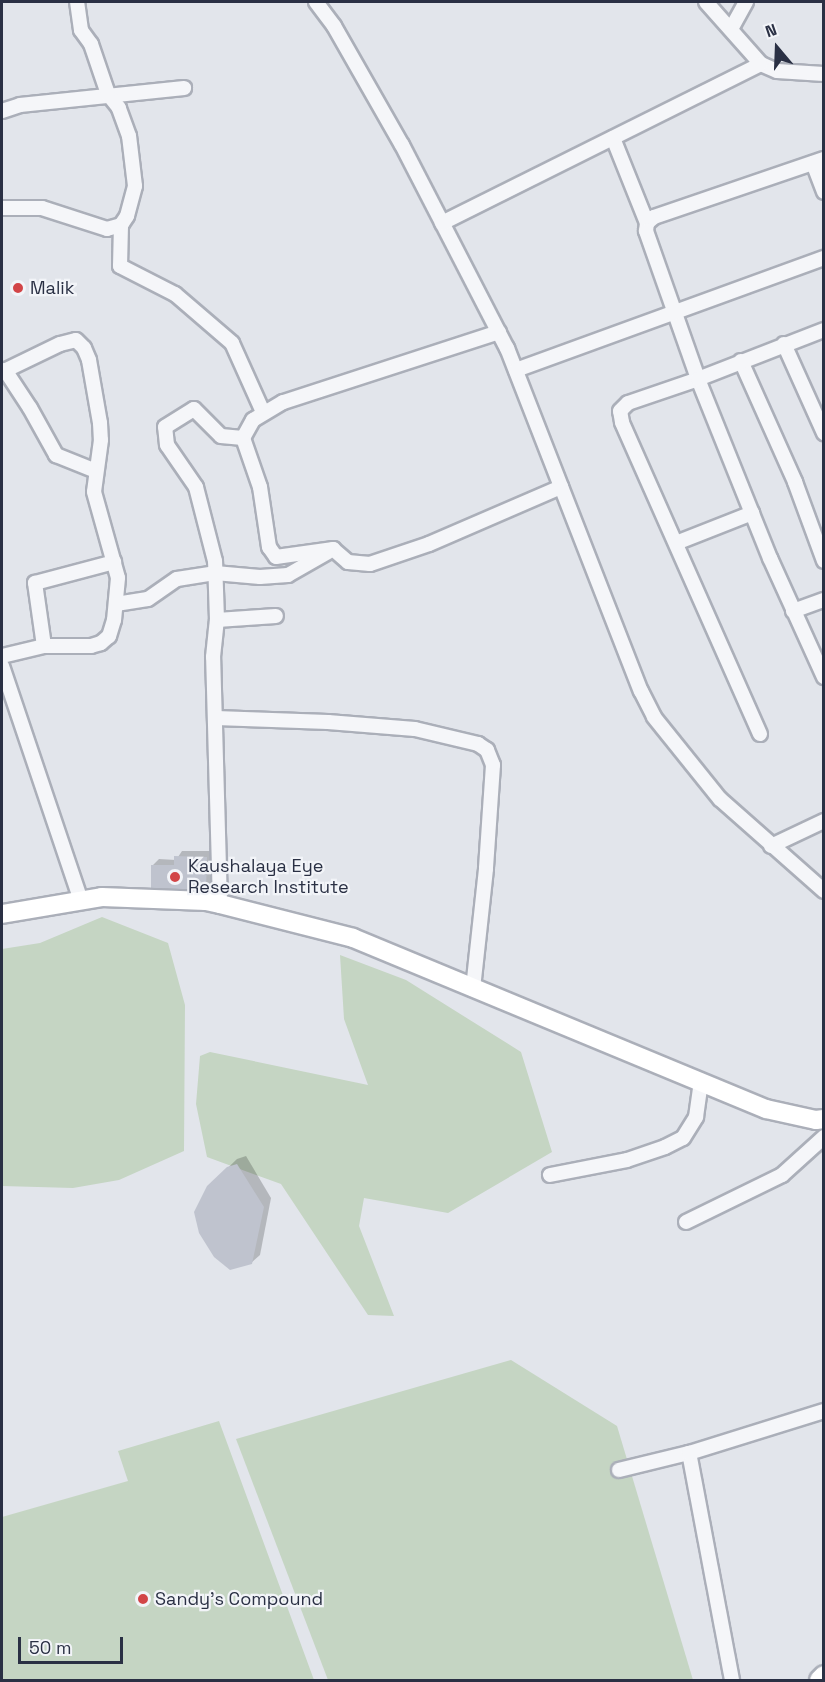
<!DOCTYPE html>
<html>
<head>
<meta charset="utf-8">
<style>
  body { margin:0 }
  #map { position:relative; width:825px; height:1682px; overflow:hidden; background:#e2e5eb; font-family:"Space Grotesk",sans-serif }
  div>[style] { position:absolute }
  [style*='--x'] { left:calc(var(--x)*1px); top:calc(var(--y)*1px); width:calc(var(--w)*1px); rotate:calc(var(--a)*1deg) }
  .green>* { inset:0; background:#c5d5c3 }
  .shadow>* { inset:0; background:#0003 }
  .building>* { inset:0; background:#bfc3ce }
  .roads { filter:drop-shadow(2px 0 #abafb9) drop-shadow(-2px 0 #abafb9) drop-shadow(0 2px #abafb9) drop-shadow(0 -2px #abafb9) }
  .minor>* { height:14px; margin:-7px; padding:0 7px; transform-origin:7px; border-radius:7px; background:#f5f6f9 }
  .major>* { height:18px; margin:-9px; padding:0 9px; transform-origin:9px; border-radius:9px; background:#fff }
  .dots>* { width:16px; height:16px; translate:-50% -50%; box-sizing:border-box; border:3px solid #f2f4f8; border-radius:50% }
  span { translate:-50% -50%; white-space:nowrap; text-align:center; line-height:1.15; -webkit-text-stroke:4.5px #f2f4f8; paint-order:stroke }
  .poi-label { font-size:18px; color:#2a3044 }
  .left { translate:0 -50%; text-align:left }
  .frame { position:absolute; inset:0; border:3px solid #2a3044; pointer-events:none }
  .north { position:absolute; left:747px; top:18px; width:60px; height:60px; -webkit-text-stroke:4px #f2f4f8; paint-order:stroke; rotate:341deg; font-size:16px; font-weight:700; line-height:24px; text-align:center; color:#2a3044 }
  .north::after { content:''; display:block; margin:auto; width:21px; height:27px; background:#2a3044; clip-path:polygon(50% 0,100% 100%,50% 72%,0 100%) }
  .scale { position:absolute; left:18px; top:1637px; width:105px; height:27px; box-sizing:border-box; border:3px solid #2a3044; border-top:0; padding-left:8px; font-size:18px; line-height:21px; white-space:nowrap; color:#2a3044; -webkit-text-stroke:4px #f2f4f8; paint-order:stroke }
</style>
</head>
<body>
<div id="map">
  <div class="green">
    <div style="clip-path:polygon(102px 917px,168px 943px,185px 1005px,184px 1151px,119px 1180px,73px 1188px,2px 1186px,2px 949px,40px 943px)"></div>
    <div style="clip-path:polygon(340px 955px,406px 980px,521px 1052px,552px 1152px,448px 1213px,364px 1198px,359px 1226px,394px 1316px,368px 1315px,281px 1184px,207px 1157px,196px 1104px,200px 1056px,210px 1052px,368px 1085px,344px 1019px)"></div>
    <div style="clip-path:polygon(511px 1360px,617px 1426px,693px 1680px,328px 1680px,236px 1439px)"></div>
    <div style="clip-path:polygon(219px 1421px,314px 1680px,2px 1680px,2px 1517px,128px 1481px,118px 1451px)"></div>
  </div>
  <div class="shadow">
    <div style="clip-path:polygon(182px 851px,212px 851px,212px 882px,206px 888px,153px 865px,159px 859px,176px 860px)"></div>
    <div style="clip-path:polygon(246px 1156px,271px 1198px,260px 1255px,251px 1263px,208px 1187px,237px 1159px)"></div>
  </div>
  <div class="building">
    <div style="clip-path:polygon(174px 856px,207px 857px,206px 890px,151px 888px,151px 865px,174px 865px)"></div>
    <div style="clip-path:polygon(237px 1164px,264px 1207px,252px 1264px,230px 1270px,214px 1257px,199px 1233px,194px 1212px,207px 1186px,227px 1167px)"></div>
  </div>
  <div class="roads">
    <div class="minor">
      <div style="--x:316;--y:2;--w:30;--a:53"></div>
      <div style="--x:334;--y:26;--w:137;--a:60.3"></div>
      <div style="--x:402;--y:145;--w:229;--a:62.7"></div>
      <div style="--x:507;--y:348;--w:368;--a:68.7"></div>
      <div style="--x:641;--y:691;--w:29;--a:63"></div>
      <div style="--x:654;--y:717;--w:105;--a:51.2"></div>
      <div style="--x:720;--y:799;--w:139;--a:41.5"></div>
      <div style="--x:706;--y:2;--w:83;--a:48.4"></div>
      <div style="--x:761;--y:64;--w:17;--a:24"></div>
      <div style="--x:777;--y:71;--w:47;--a:3.7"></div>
      <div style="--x:731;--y:29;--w:31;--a:-61"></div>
      <div style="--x:2;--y:111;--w:19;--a:-18"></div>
      <div style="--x:20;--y:105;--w:165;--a:-5.9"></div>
      <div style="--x:613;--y:138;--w:92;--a:68.2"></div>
      <div style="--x:824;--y:159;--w:180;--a:161.2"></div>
      <div style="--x:654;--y:217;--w:9;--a:139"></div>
      <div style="--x:647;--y:223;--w:8;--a:97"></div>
      <div style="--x:646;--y:231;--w:157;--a:70.6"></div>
      <div style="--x:698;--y:379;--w:193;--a:68.1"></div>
      <div style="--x:770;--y:558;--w:131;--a:65.6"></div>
      <div style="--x:813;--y:163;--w:31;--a:69"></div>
      <div style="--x:2;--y:208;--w:40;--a:0"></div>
      <div style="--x:42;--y:208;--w:68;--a:17.9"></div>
      <div style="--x:107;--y:229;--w:15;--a:-16"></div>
      <div style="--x:121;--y:225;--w:11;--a:-56"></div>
      <div style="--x:127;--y:216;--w:31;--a:-75"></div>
      <div style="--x:135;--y:186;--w:50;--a:-96.8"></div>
      <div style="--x:129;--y:136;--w:30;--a:-110"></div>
      <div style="--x:119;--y:108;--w:18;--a:-128"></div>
      <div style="--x:108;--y:94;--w:53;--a:-108.8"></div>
      <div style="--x:91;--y:44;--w:17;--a:-126"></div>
      <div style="--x:81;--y:30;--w:28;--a:-98"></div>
      <div style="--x:442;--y:223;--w:356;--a:-26.5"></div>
      <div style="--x:121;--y:225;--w:41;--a:91.4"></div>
      <div style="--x:120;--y:266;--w:62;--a:27"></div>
      <div style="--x:175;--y:294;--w:75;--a:40.7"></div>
      <div style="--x:232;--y:343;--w:76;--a:65.8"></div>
      <div style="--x:499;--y:332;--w:227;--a:162"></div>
      <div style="--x:283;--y:402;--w:35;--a:149"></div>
      <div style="--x:253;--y:420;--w:21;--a:119"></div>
      <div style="--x:243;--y:438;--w:52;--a:70.9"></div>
      <div style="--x:260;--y:487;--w:61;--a:81.5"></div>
      <div style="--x:269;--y:547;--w:12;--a:55"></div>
      <div style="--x:276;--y:557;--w:58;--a:-8"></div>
      <div style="--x:333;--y:549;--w:20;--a:41"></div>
      <div style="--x:348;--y:562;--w:22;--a:5"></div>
      <div style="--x:370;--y:564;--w:62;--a:-18.7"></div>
      <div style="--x:429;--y:544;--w:144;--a:-23.4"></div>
      <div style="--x:784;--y:344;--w:98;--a:65.8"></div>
      <div style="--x:741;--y:361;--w:133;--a:65.9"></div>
      <div style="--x:795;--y:482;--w:84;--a:69.8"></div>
      <div style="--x:5;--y:370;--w:45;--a:56.7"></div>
      <div style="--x:30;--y:408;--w:54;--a:61"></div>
      <div style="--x:56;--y:455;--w:43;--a:21.8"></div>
      <div style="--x:516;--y:370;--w:328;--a:-20"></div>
      <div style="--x:2;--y:372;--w:64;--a:-25.8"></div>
      <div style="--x:60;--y:344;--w:16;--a:-14"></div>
      <div style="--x:76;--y:340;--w:11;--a:45"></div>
      <div style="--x:84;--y:348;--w:13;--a:67"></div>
      <div style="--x:89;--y:360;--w:64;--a:80.1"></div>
      <div style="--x:100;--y:423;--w:17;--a:87"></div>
      <div style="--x:101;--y:440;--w:52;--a:97.7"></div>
      <div style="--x:94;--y:492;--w:89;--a:74.4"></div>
      <div style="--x:118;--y:578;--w:42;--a:95.4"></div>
      <div style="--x:114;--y:620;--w:17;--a:107"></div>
      <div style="--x:109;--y:636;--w:11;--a:139"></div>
      <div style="--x:101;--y:643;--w:10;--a:163"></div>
      <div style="--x:91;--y:646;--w:47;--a:180"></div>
      <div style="--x:44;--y:646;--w:43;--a:166.6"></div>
      <div style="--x:676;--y:543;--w:82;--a:-21.5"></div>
      <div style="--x:116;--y:604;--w:32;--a:-9"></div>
      <div style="--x:148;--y:599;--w:35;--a:-35"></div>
      <div style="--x:177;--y:579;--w:38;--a:-9"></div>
      <div style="--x:215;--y:573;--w:45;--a:5.1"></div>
      <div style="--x:260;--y:577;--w:28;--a:-4"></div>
      <div style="--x:288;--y:575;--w:46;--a:-29.9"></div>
      <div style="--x:793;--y:611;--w:33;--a:-20"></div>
      <div style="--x:217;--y:620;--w:59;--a:-3.9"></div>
      <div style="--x:44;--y:646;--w:64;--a:-98.1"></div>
      <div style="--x:35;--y:583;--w:82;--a:-14.9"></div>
      <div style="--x:2;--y:666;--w:248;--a:71.4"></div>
      <div style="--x:216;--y:718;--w:112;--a:2"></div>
      <div style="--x:328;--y:722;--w:87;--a:4.6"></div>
      <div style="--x:415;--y:729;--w:65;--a:13.4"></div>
      <div style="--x:478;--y:744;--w:11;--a:34"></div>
      <div style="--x:487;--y:750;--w:16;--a:68"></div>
      <div style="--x:493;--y:765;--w:104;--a:93.9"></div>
      <div style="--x:486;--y:869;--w:121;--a:96.2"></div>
      <div style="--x:760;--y:734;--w:341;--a:-113.9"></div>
      <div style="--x:622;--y:422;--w:11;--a:-100"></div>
      <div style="--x:620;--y:411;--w:11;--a:-45"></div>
      <div style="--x:628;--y:403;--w:74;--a:-18.9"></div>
      <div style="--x:698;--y:379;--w:135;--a:-21.3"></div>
      <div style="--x:771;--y:846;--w:59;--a:-25.3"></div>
      <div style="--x:220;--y:904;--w:247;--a:-91.6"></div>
      <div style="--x:213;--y:657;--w:37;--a:-84"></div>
      <div style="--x:217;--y:620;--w:59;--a:-91.9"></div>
      <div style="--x:215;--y:561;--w:76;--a:-104.4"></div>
      <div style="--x:196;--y:487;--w:51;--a:-124.6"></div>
      <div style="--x:167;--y:445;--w:18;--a:-96"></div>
      <div style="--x:165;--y:427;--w:34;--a:-32"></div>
      <div style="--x:194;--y:409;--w:38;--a:45"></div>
      <div style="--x:221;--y:436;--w:22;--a:5"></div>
      <div style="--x:550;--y:1175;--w:78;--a:-11"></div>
      <div style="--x:627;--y:1160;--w:40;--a:-18.9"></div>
      <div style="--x:665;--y:1147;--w:20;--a:-27"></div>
      <div style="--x:683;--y:1138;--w:25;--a:-58"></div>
      <div style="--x:696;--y:1117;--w:35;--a:-82"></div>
      <div style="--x:686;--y:1222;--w:107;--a:-26.1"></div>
      <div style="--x:782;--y:1175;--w:57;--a:-42.1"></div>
      <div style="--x:619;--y:1470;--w:72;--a:-13.7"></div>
      <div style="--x:732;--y:1680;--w:231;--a:-100.7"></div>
      <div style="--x:689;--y:1453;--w:141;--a:-17.3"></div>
    </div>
    <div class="major">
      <div style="--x:2;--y:914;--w:101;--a:-9.6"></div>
      <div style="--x:102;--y:897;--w:104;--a:2.2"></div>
      <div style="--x:206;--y:901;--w:14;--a:12"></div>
      <div style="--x:220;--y:904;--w:137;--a:14.3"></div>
      <div style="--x:353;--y:938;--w:447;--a:22.5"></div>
      <div style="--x:766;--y:1109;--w:51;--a:12.4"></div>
      <div style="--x:816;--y:1120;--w:8;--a:-7"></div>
      <div style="--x:819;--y:1680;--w:7;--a:-45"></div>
    </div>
  </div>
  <div class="dots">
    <div style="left:18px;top:288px;background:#d24547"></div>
    <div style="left:175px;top:877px;background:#d24547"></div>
    <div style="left:143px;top:1599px;background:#d24547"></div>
  </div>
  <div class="poi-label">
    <span class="left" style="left:30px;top:288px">Malik</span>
    <span class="left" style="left:188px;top:877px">Kaushalaya Eye<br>Research Institute</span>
    <span class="left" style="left:155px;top:1599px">Sandy's Compound</span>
  </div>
  <div class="frame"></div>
  <div class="north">N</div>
  <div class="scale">50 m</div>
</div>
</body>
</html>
